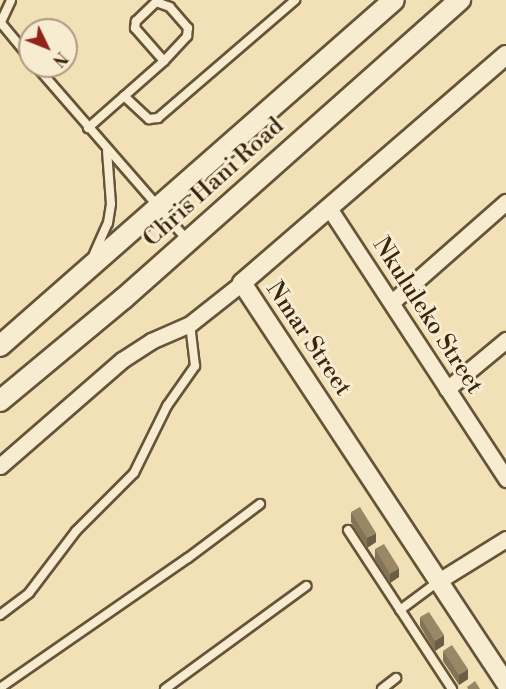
<!DOCTYPE html>
<html>
<head>
<meta charset="utf-8">
<style>
  body { margin:0 }
  #map { position:relative; width:506px; height:689px; overflow:hidden; background:#f2e0b6; font-family:"Libre Bodoni",serif }
  div>[style] { position:absolute }
  [style*='--x'] { left:calc(var(--x)*1px); top:calc(var(--y)*1px); width:calc(var(--w)*1px); rotate:calc(var(--a)*1deg) }
  .roads { filter:drop-shadow(2px 0 #665438) drop-shadow(-2px 0 #665438) drop-shadow(0 2px #665438) drop-shadow(0 -2px #665438) }
  .service>* { height:8px; margin:-4px; padding:0 4px; transform-origin:4px; border-radius:4px; background:#f7ebd0 }
  .minor>* { height:15px; margin:-7.5px; padding:0 7.5px; transform-origin:7.5px; border-radius:7.5px; background:#f7ebd0 }
  .tertiary>* { height:18px; margin:-9px; padding:0 9px; transform-origin:9px; border-radius:9px; background:#f7ebd0 }
  .secondary>* { height:20px; margin:-10px; padding:0 10px; transform-origin:10px; border-radius:10px; background:#f7ebd0 }
  .wall>* { inset:0; background:#847457 }
  .shaded-wall>* { inset:0; background:#6b5e47 }
  .building>* { inset:0; background:#998765 }
  span { translate:-50% -50%; white-space:nowrap; text-align:center; line-height:1.15; -webkit-text-stroke:6px #f7ebd0; paint-order:stroke }
  .street-label { font-size:24px; color:#38260e }
  .north { position:absolute; left:18px; top:18px; width:60px; height:60px; box-sizing:border-box; background:#f7ebd0; border:2px solid #ab9c82; border-radius:50%; rotate:133deg; font-size:16px; font-weight:700; line-height:24px; text-align:center; color:#38260e }
  .north::after { content:''; display:block; margin:auto; width:21px; height:27px; background:#8f2418; clip-path:polygon(50% 0,100% 100%,50% 72%,0 100%) }
</style>
</head>
<body>
<div id="map">
  <div class="roads">
    <div class="service">
      <div style="--x:1;--y:23;--w:45;--a:50.4"></div>
      <div style="--x:0;--y:24;--w:26;--a:-65"></div>
      <div style="--x:36;--y:66;--w:230;--a:49"></div>
      <div style="--x:124;--y:96;--w:34;--a:43"></div>
      <div style="--x:149;--y:119;--w:9;--a:-6"></div>
      <div style="--x:158;--y:118;--w:181;--a:-40.7"></div>
      <div style="--x:88;--y:128;--w:101;--a:-41.4"></div>
      <div style="--x:164;--y:61;--w:34;--a:-47"></div>
      <div style="--x:187;--y:36;--w:8;--a:-83"></div>
      <div style="--x:188;--y:28;--w:28;--a:-131"></div>
      <div style="--x:170;--y:7;--w:15;--a:-160"></div>
      <div style="--x:156;--y:2;--w:28;--a:136"></div>
      <div style="--x:136;--y:21;--w:7;--a:98"></div>
      <div style="--x:135;--y:28;--w:44;--a:48.7"></div>
      <div style="--x:94;--y:254;--w:34;--a:-66"></div>
      <div style="--x:108;--y:223;--w:19;--a:-81"></div>
      <div style="--x:111;--y:204;--w:53;--a:-94.3"></div>
      <div style="--x:348;--y:530;--w:190;--a:56.8"></div>
      <div style="--x:400;--y:610;--w:49;--a:-36.6"></div>
      <div style="--x:0;--y:615;--w:36;--a:-37"></div>
      <div style="--x:29;--y:593;--w:78;--a:-52.8"></div>
      <div style="--x:76;--y:531;--w:82;--a:-45"></div>
      <div style="--x:134;--y:473;--w:75;--a:-63.8"></div>
      <div style="--x:167;--y:406;--w:49;--a:-55"></div>
      <div style="--x:195;--y:366;--w:42;--a:-96.8"></div>
      <div style="--x:0;--y:688;--w:229;--a:-34.7"></div>
      <div style="--x:188;--y:558;--w:90;--a:-36.9"></div>
      <div style="--x:165;--y:689;--w:175;--a:-36.1"></div>
      <div style="--x:382;--y:689;--w:18;--a:-38"></div>
    </div>
    <div class="minor">
      <div style="--x:329;--y:208;--w:324;--a:56.8"></div>
      <div style="--x:392;--y:302;--w:152;--a:-41.3"></div>
      <div style="--x:447;--y:389;--w:77;--a:-39.7"></div>
      <div style="--x:0;--y:466;--w:162;--a:-41"></div>
      <div style="--x:122;--y:360;--w:35;--a:-33"></div>
      <div style="--x:151;--y:341;--w:43;--a:-23.6"></div>
      <div style="--x:190;--y:324;--w:66;--a:-38.3"></div>
      <div style="--x:440;--y:580;--w:78;--a:-31.8"></div>
    </div>
    <div class="tertiary">
      <div style="--x:506;--y:55;--w:349;--a:139.2"></div>
      <div style="--x:242;--y:283;--w:480;--a:56.6"></div>
    </div>
    <div class="secondary">
      <div style="--x:0;--y:346;--w:524;--a:-41.29"></div>
      <div style="--x:0;--y:401;--w:160;--a:-39.7"></div>
      <div style="--x:123;--y:299;--w:451;--a:-41.6"></div>
    </div>
  </div>
  <div class="wall">
    <div style="clip-path:polygon(351px 512px,376px 542px,367px 548px,351px 522px)"></div>
    <div style="clip-path:polygon(375px 549px,399px 577px,390px 583px,375px 559px)"></div>
    <div style="clip-path:polygon(420px 617px,444px 645px,435px 651px,420px 626px)"></div>
    <div style="clip-path:polygon(443px 651px,468px 679px,459px 685px,443px 661px)"></div>
  </div>
  <div class="shaded-wall">
    <div style="clip-path:polygon(376px 533px,376px 542px,367px 548px,367px 538px)"></div>
    <div style="clip-path:polygon(399px 568px,399px 577px,390px 583px,390px 574px)"></div>
    <div style="clip-path:polygon(444px 635px,444px 645px,435px 651px,435px 641px)"></div>
    <div style="clip-path:polygon(468px 669px,468px 679px,459px 685px,459px 675px)"></div>
  </div>
  <div class="building">
    <div style="clip-path:polygon(360px 507px,376px 533px,367px 538px,351px 512px)"></div>
    <div style="clip-path:polygon(384px 544px,399px 568px,390px 574px,375px 549px)"></div>
    <div style="clip-path:polygon(429px 612px,444px 635px,435px 641px,420px 617px)"></div>
    <div style="clip-path:polygon(452px 645px,468px 669px,459px 675px,443px 651px)"></div>
    <div style="clip-path:polygon(475px 681px,480px 689px,468px 689px,467px 687px)"></div>
  </div>
  <div class="street-label">
    <span style="left:214px;top:183px;rotate:-42deg">Chris Hani Road</span>
    <span style="left:427px;top:316px;rotate:57deg">Nkululeko Street</span>
    <span style="left:308px;top:339px;rotate:56deg">Nmar Street</span>
  </div>
  <div class="north">N</div>
</div>
</body>
</html>
